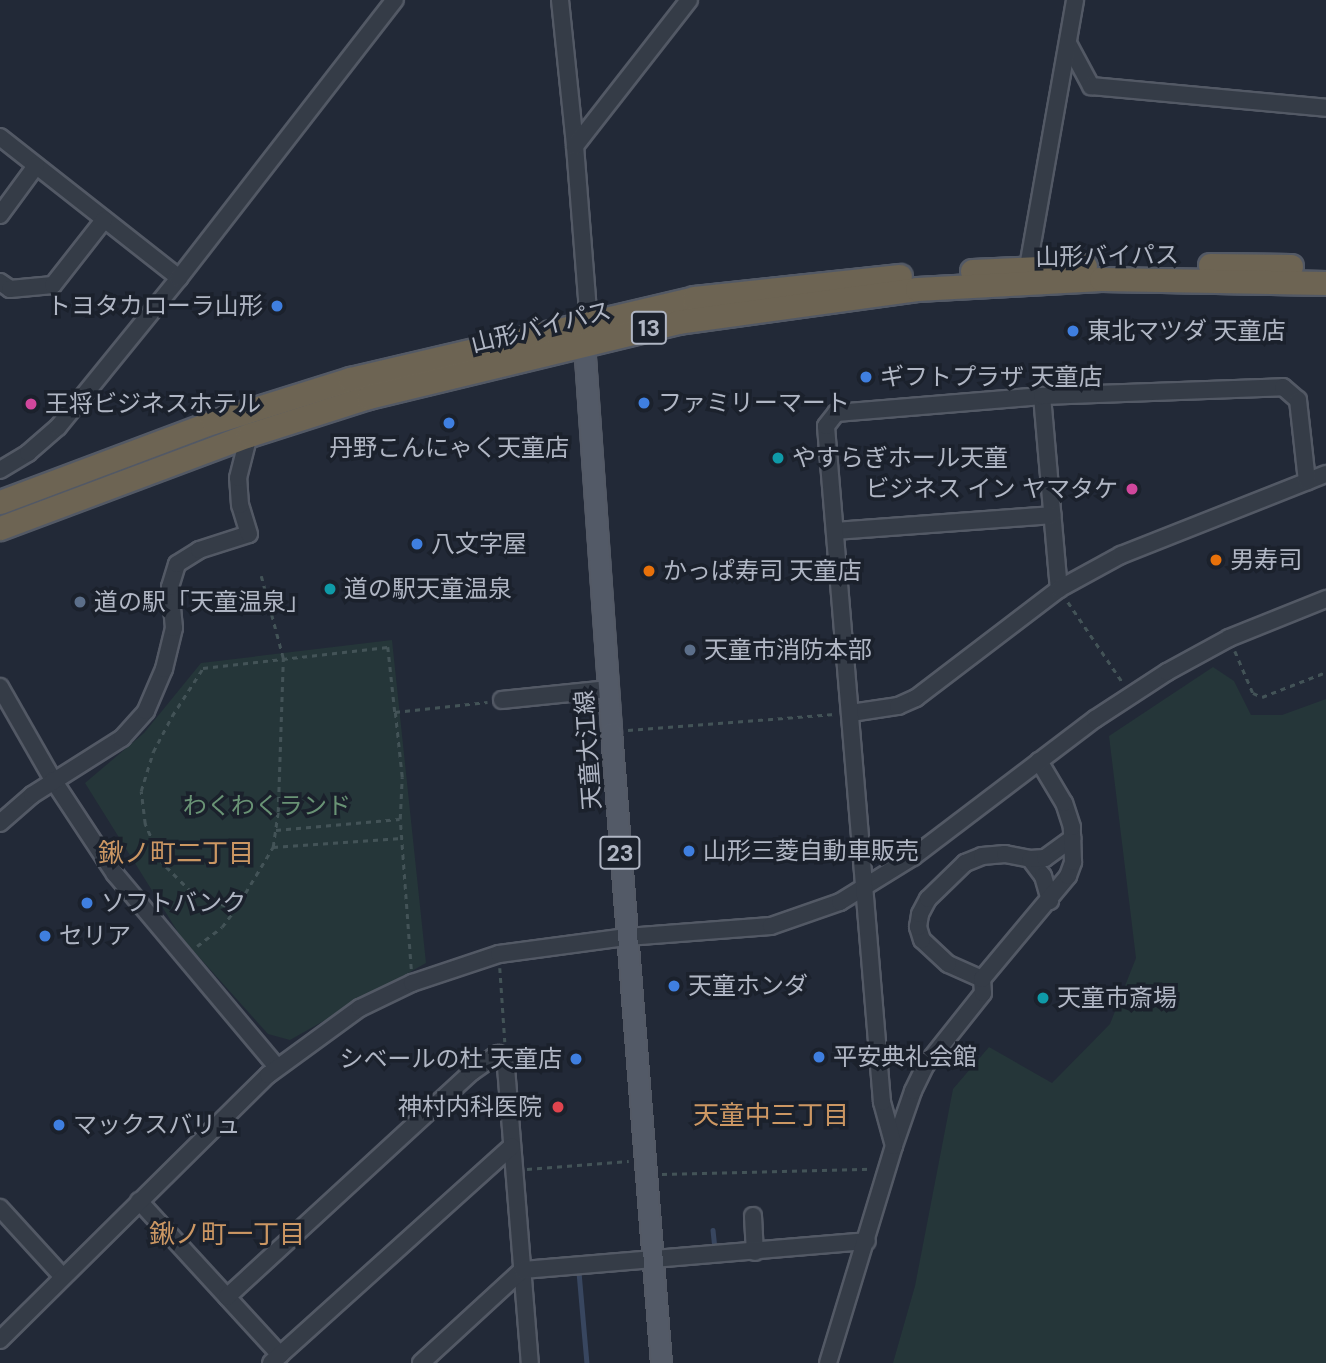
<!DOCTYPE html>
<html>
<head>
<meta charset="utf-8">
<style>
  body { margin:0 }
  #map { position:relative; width:1326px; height:1363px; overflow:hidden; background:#222937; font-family:"DM Sans","Noto Sans JP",sans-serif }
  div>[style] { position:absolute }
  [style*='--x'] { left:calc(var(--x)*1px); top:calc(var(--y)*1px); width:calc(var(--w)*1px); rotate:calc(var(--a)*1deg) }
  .green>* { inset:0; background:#253639 }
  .stream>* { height:4.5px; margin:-2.25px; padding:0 2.25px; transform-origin:2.25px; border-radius:2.25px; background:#38465f }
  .path>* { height:2.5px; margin-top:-1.25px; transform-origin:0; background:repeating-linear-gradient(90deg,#435357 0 5px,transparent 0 10px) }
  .roads { filter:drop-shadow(2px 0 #535965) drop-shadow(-2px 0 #535965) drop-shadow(0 2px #535965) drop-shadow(0 -2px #535965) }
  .minor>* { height:16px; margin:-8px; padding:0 8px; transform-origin:8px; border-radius:8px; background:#353c47 }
  .major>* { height:19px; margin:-9.5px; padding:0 9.5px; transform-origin:9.5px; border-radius:9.5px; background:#535a67 }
  .highway>* { height:23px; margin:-11.5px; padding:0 11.5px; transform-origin:11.5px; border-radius:11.5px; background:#6d6453 }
  .dots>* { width:19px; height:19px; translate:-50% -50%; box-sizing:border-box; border:4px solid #1b212c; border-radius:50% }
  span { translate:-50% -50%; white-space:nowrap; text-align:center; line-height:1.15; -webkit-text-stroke:7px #1b212c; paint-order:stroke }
  .shield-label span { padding:2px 5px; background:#1b212c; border:2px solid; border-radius:5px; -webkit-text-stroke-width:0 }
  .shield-label { font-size:23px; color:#b0b6c4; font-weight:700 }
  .street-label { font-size:24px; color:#b0b6c4 }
  .poi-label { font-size:24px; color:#b0b6c4 }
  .right { translate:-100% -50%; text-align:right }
  .left { translate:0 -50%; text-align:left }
  .park-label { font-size:24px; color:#699375 }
  .neighbourhood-label { font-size:26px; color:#cc9763 }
</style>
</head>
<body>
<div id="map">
  <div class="green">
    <div style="clip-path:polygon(392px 640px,426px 963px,290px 1040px,268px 1034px,181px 937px,85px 783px,144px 733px,201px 663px)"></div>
    <div style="clip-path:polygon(1213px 667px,1234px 681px,1251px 715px,1282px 715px,1326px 699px,1326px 1363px,893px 1363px,915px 1286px,953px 1089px,989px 1047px,1052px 1083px,1110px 1024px,1136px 958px,1109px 736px)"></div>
  </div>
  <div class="stream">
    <div style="--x:713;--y:1230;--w:20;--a:84"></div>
    <div style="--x:579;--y:1272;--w:91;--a:85"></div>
  </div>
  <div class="path">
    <div style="--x:1068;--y:602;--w:98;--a:55.8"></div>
    <div style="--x:1235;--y:651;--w:46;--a:66.8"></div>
    <div style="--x:1253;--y:693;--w:10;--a:24"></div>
    <div style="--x:1262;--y:697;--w:69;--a:-21.3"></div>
    <div style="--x:628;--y:730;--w:207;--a:-4.4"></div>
    <div style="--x:276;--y:830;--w:124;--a:-5.1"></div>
    <div style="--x:273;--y:847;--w:129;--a:-4"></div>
    <div style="--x:235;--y:910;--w:48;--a:-157.8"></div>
    <div style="--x:191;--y:892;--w:41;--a:-135"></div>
    <div style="--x:162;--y:863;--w:43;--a:-113.6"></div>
    <div style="--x:145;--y:824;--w:33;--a:-97"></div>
    <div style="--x:141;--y:791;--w:41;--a:-72.9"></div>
    <div style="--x:153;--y:752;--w:41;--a:-62.2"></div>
    <div style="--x:172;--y:716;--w:57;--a:-57.1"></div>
    <div style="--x:203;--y:668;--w:186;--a:-6.5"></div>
    <div style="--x:388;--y:647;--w:65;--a:83.9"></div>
    <div style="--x:197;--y:946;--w:31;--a:-37"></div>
    <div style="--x:222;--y:927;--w:21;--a:-53"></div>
    <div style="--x:235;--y:910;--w:74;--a:-58.9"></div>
    <div style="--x:273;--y:847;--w:35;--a:-82"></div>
    <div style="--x:278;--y:812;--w:154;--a:-88.1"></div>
    <div style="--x:283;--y:658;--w:85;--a:-105"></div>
    <div style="--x:500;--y:968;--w:74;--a:86.1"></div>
    <div style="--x:411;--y:969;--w:150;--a:-94.2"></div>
    <div style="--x:400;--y:819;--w:42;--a:-87.3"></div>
    <div style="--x:402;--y:777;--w:65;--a:-96.1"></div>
    <div style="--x:395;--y:712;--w:93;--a:-6.2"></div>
    <div style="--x:527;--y:1169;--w:102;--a:-4.5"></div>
    <div style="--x:662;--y:1174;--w:210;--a:-1.4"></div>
  </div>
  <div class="roads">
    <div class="minor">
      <div style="--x:560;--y:0;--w:147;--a:84.1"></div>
      <div style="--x:575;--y:146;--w:177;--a:85.5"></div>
      <div style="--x:589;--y:322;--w:9;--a:103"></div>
      <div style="--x:1069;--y:45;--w:47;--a:61.8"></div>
      <div style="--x:1091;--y:86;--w:236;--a:5.3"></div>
      <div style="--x:0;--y:137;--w:228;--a:38.2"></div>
      <div style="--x:575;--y:146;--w:185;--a:-52"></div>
      <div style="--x:0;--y:215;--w:61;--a:-53.7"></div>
      <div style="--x:1028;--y:267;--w:271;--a:-80"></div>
      <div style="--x:0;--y:282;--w:12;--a:35"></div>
      <div style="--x:10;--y:289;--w:43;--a:-5.3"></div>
      <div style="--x:53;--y:285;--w:83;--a:-51.9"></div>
      <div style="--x:1042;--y:396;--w:194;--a:85"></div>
      <div style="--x:0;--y:470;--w:33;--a:-31"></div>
      <div style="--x:28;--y:453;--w:40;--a:-41"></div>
      <div style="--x:58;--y:427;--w:192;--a:-50.9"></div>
      <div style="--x:179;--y:278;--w:352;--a:-52.2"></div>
      <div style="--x:836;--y:531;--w:217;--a:-4.2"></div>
      <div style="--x:0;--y:687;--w:107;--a:60.3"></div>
      <div style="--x:53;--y:780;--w:113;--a:56.6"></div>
      <div style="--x:115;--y:874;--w:252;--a:50"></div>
      <div style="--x:502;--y:700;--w:107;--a:-5.9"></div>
      <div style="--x:851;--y:713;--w:48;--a:-8.5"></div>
      <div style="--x:898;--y:706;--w:20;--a:-24"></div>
      <div style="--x:916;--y:698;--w:180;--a:-37.3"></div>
      <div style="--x:1059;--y:589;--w:71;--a:-28.7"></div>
      <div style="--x:1121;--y:555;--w:220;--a:-21.6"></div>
      <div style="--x:0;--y:823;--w:43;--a:-41.2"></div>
      <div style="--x:32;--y:795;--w:107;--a:-32.3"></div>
      <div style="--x:122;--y:738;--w:36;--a:-48"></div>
      <div style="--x:146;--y:711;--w:46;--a:-66.8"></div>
      <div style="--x:164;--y:669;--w:42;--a:-76.3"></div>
      <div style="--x:174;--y:628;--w:41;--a:-95.6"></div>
      <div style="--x:170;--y:587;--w:24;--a:-73"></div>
      <div style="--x:177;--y:564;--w:26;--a:-32"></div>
      <div style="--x:199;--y:550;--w:52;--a:-17.7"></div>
      <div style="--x:249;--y:534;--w:30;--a:-107"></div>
      <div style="--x:240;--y:505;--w:27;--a:-94"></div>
      <div style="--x:238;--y:478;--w:44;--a:-75.7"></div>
      <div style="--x:1030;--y:859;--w:21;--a:53"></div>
      <div style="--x:1043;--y:876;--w:26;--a:74"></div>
      <div style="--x:982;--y:979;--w:37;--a:-156"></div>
      <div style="--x:948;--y:964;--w:35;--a:-137"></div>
      <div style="--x:922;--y:940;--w:14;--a:-107"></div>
      <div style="--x:918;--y:927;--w:13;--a:-81"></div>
      <div style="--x:920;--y:914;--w:17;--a:-62"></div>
      <div style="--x:928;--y:899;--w:52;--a:-44.2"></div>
      <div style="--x:965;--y:863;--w:18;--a:-22"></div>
      <div style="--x:982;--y:856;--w:23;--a:-5"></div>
      <div style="--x:1005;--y:854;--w:25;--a:11"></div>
      <div style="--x:1030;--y:859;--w:15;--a:-4"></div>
      <div style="--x:1045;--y:858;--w:34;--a:-36"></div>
      <div style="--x:894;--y:1146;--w:58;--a:-70.9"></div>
      <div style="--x:913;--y:1091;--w:28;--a:-64"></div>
      <div style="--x:925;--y:1066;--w:93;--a:-51.5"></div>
      <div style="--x:983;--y:993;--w:14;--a:-94"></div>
      <div style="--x:982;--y:979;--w:134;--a:-50.1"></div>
      <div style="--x:1068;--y:876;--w:15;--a:-70"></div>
      <div style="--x:1073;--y:862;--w:35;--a:-92"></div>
      <div style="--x:1072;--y:827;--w:25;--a:-108"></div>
      <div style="--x:1064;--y:803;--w:49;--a:-120.8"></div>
      <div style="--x:139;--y:1201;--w:209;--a:47.5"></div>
      <div style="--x:0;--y:1208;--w:93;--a:47.6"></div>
      <div style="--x:753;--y:1216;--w:36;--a:87"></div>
      <div style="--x:227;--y:1297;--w:333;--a:-42.6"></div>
      <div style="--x:472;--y:1072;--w:32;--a:-35"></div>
      <div style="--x:498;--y:1054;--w:15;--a:58"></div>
      <div style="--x:506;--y:1067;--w:297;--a:85.4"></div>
      <div style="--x:0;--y:1340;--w:377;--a:-44.7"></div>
      <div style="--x:268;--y:1075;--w:114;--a:-36.1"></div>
      <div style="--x:360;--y:1008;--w:58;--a:-25.7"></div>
      <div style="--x:412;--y:983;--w:92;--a:-18.4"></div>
      <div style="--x:499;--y:954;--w:129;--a:-7.6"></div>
      <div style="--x:627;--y:937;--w:144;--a:-4.4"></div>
      <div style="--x:771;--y:926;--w:73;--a:-19.2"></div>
      <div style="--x:840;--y:902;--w:86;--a:-31.7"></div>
      <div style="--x:913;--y:857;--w:228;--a:-37.2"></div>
      <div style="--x:1095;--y:719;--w:86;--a:-33.1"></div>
      <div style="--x:1167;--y:672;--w:71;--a:-28.7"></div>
      <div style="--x:1229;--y:638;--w:105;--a:-21.9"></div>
      <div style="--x:271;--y:1363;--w:324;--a:-42"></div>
      <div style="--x:421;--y:1363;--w:137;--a:-42.6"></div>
      <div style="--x:522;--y:1270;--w:346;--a:-4.8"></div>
      <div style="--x:828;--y:1363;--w:227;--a:-73.1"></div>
      <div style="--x:894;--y:1146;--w:46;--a:-105.3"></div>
      <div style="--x:882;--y:1102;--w:678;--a:-94.74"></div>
      <div style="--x:826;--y:426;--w:16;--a:-52"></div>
      <div style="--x:836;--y:413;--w:207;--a:-4.7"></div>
      <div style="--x:1042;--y:396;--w:241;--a:-2.1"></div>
      <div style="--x:1283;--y:387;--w:20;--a:41"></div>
      <div style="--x:1298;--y:400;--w:82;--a:83.7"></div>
    </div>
    <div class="major">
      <div style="--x:584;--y:343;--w:390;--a:86"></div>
      <div style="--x:611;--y:732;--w:633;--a:85.47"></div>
    </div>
    <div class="highway">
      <div style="--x:1210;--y:265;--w:81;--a:0.7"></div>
      <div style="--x:972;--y:271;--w:113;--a:-2.5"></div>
      <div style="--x:0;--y:502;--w:228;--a:-20.6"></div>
      <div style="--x:213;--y:422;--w:144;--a:-17.4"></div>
      <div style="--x:350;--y:379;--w:353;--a:-13.2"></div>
      <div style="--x:694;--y:298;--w:207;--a:-6.1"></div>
      <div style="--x:0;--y:528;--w:266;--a:-20.5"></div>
      <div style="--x:249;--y:435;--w:125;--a:-17.7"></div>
      <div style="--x:368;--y:397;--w:318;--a:-13.6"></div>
      <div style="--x:677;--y:322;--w:242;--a:-7.8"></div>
      <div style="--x:917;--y:289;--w:184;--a:-3.1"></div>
      <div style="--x:1101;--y:279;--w:225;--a:1"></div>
    </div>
  </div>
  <div class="dots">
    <div style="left:277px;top:306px;background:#3f7fe0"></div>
    <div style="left:1073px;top:331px;background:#3f7fe0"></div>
    <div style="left:866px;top:377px;background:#3f7fe0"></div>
    <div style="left:644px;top:403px;background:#3f7fe0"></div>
    <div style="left:31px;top:404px;background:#d1479c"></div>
    <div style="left:449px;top:423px;background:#3f7fe0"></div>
    <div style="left:778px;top:458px;background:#0f9aa8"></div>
    <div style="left:1132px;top:489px;background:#d1479c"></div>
    <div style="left:417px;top:544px;background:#3f7fe0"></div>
    <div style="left:1216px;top:560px;background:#e8710a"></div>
    <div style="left:649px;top:571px;background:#e8710a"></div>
    <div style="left:330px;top:589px;background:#0f9aa8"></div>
    <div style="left:80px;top:602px;background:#5c6f8a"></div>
    <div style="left:690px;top:650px;background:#5c6f8a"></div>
    <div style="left:689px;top:851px;background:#3f7fe0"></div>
    <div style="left:87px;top:903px;background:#3f7fe0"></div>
    <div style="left:45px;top:936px;background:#3f7fe0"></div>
    <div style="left:674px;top:986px;background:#3f7fe0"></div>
    <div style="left:1043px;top:998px;background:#0f9aa8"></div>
    <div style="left:819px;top:1057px;background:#3f7fe0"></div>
    <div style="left:576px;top:1059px;background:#3f7fe0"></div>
    <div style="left:558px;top:1107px;background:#e0444e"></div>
    <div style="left:59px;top:1125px;background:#3f7fe0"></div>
  </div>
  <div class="shield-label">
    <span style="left:649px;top:328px">13</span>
    <span style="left:620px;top:853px">23</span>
  </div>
  <div class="street-label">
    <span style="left:1107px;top:256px;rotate:-1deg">山形バイパス</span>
    <span style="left:541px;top:327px;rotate:-14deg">山形バイパス</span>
    <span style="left:588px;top:750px;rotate:-94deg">天童大江線</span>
  </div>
  <div class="poi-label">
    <span class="right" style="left:263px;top:306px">トヨタカローラ山形</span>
    <span class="left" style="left:1087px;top:331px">東北マツダ 天童店</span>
    <span class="left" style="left:880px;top:377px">ギフトプラザ 天童店</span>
    <span class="left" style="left:658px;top:403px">ファミリーマート</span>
    <span class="left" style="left:45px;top:404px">王将ビジネスホテル</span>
    <span style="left:449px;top:448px">丹野こんにゃく天童店</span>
    <span class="left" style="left:792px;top:458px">やすらぎホール天童</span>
    <span class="right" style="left:1118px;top:489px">ビジネス イン ヤマタケ</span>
    <span class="left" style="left:431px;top:544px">八文字屋</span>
    <span class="left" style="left:1230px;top:560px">男寿司</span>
    <span class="left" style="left:663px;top:571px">かっぱ寿司 天童店</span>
    <span class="left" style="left:344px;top:589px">道の駅天童温泉</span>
    <span class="left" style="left:94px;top:602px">道の駅「天童温泉」</span>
    <span class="left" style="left:704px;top:650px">天童市消防本部</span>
    <span class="left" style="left:703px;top:851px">山形三菱自動車販売</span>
    <span class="left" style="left:101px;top:903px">ソフトバンク</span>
    <span class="left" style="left:59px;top:936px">セリア</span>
    <span class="left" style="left:688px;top:986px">天童ホンダ</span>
    <span class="left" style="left:1057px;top:998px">天童市斎場</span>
    <span class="left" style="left:833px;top:1057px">平安典礼会館</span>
    <span class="right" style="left:562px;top:1059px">シベールの杜 天童店</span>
    <span class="right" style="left:542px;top:1107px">神村内科医院</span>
    <span class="left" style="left:73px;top:1125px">マックスバリュ</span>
  </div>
  <div class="park-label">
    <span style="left:267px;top:806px">わくわくランド</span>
  </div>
  <div class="neighbourhood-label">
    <span style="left:176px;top:854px">鍬ノ町二丁目</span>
    <span style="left:771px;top:1116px">天童中三丁目</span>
    <span style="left:227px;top:1235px">鍬ノ町一丁目</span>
  </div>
</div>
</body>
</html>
